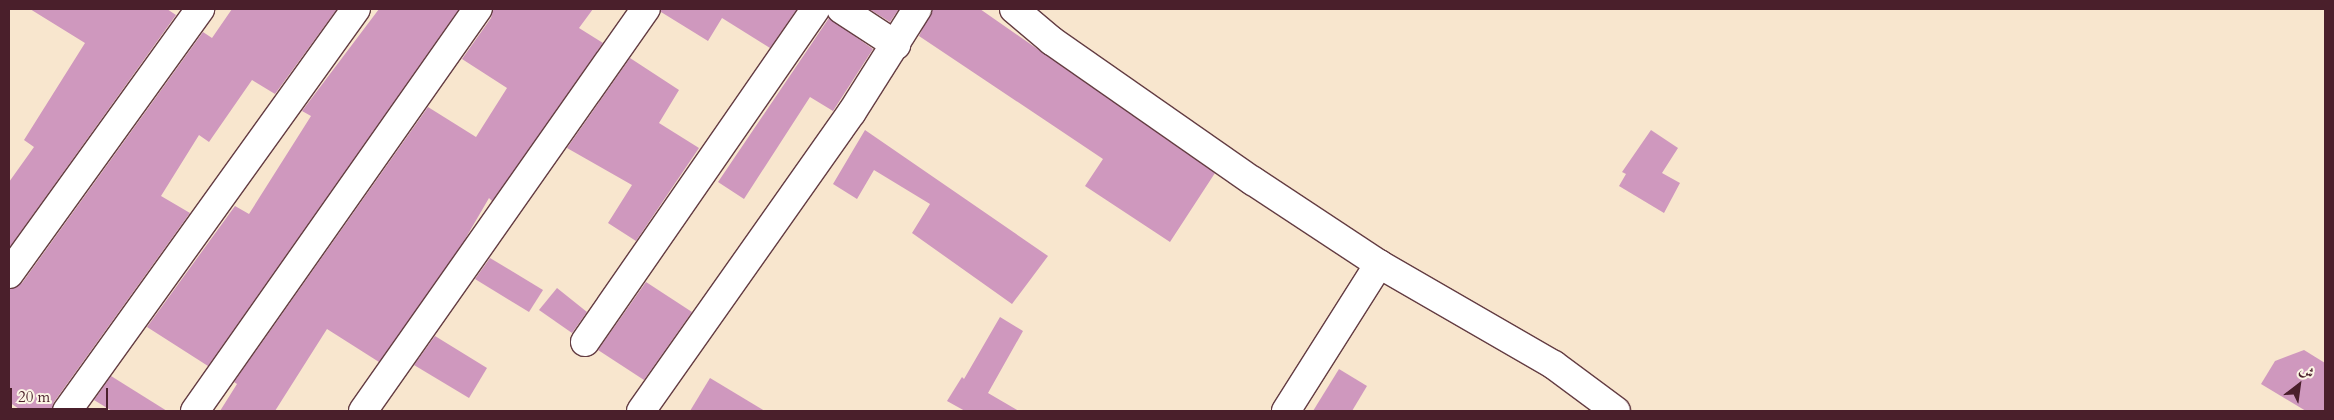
<!DOCTYPE html>
<html>
<head>
<meta charset="utf-8">
<style>
  body { margin:0 }
  #map { position:relative; width:2334px; height:420px; overflow:hidden; background:#f8e6ce; font-family:Cardo,Amiri,serif }
  div>[style] { position:absolute }
  [style*='--x'] { left:calc(var(--x)*1px); top:calc(var(--y)*1px); width:calc(var(--w)*1px); rotate:calc(var(--a)*1deg) }
  .building>* { inset:0; background:#cf98be }
  .roads { filter:drop-shadow(1px 0 #643d43) drop-shadow(-1px 0 #643d43) drop-shadow(0 1px #643d43) drop-shadow(0 -1px #643d43) }
  .street>* { height:28px; margin:-14px; padding:0 14px; transform-origin:14px; border-radius:14px; background:#fff }
  span { translate:-50% -50%; white-space:nowrap; text-align:center; line-height:1.15; -webkit-text-stroke:4px #fcf5e5; paint-order:stroke }
  .frame { position:absolute; inset:0; border:10px solid #4a1f2b; pointer-events:none }
  .north { position:absolute; left:2274px; top:360px; width:50px; height:50px; -webkit-text-stroke:4px #fcf5e5; paint-order:stroke; rotate:30deg; font-size:14px; font-weight:700; line-height:20px; text-align:center; color:#4a1f2b }
  .north::after { content:''; display:block; margin:auto; width:18px; height:22px; background:#4a1f2b; clip-path:polygon(50% 0,100% 100%,50% 72%,0 100%) }
  .scale { position:absolute; left:10px; top:388px; width:98px; height:22px; box-sizing:border-box; border:2px solid #4a1f2b; border-top:0; padding-left:6px; font-size:15px; line-height:18px; white-space:nowrap; color:#4a1f2b; -webkit-text-stroke:4px #fcf5e5; paint-order:stroke }
</style>
</head>
<body>
<div id="map">
  <div class="building">
    <div style="clip-path:polygon(30px 9px,167px 9px,176px 15px,9px 248px,9px 182px,34px 147px,24px 140px,85px 43px)"></div>
    <div style="clip-path:polygon(232px 9px,337px 9px,275px 94px,252px 80px,209px 142px,199px 135px,161px 196px,190px 213px,54px 402px,52px 411px,22px 411px,9px 402px,9px 289px,22px 283px,203px 32px,212px 38px)"></div>
    <div style="clip-path:polygon(379px 9px,459px 9px,208px 366px,147px 327px,235px 206px,249px 214px,311px 116px,302px 111px)"></div>
    <div style="clip-path:polygon(493px 9px,593px 9px,579px 28px,603px 43px,492px 201px,489px 198px,464px 241px,379px 362px,327px 329px,275px 411px,220px 411px,237px 384px,234px 382px,428px 107px,476px 137px,507px 88px,462px 59px,491px 18px)"></div>
    <div style="clip-path:polygon(661px 9px,797px 9px,770px 48px,722px 18px,708px 41px,661px 12px)"></div>
    <div style="clip-path:polygon(869px 9px,899px 9px,890px 22px)"></div>
    <div style="clip-path:polygon(932px 9px,980px 9px,1215px 173px,1170px 242px,1085px 186px,1103px 159px,919px 36px)"></div>
    <div style="clip-path:polygon(829px 18px,873px 49px,833px 111px,810px 97px,744px 199px,718px 182px)"></div>
    <div style="clip-path:polygon(630px 58px,679px 90px,659px 123px,699px 148px,636px 241px,608px 223px,632px 185px,567px 148px)"></div>
    <div style="clip-path:polygon(865px 130px,1048px 256px,1012px 304px,912px 233px,930px 204px,874px 170px,857px 199px,833px 184px)"></div>
    <div style="clip-path:polygon(1651px 130px,1678px 148px,1662px 173px,1680px 183px,1664px 213px,1619px 186px,1626px 174px,1622px 172px)"></div>
    <div style="clip-path:polygon(490px 258px,543px 290px,529px 312px,475px 279px)"></div>
    <div style="clip-path:polygon(646px 282px,692px 312px,644px 380px,598px 350px)"></div>
    <div style="clip-path:polygon(557px 288px,587px 312px,572px 333px,539px 310px)"></div>
    <div style="clip-path:polygon(1000px 317px,1023px 331px,988px 393px,1019px 411px,965px 411px,947px 401px,962px 377px,964px 379px)"></div>
    <div style="clip-path:polygon(435px 336px,487px 368px,469px 398px,414px 365px)"></div>
    <div style="clip-path:polygon(2304px 350px,2325px 363px,2325px 411px,2306px 411px,2261px 384px,2275px 361px)"></div>
    <div style="clip-path:polygon(1339px 369px,1367px 386px,1352px 411px,1313px 411px)"></div>
    <div style="clip-path:polygon(111px 376px,167px 411px,112px 411px,94px 400px)"></div>
    <div style="clip-path:polygon(710px 378px,765px 411px,690px 411px)"></div>
  </div>
  <div class="roads">
    <div class="street">
      <div style="--x:841;--y:9;--w:66;--a:33.2"></div>
      <div style="--x:1014;--y:9;--w:50;--a:40.1"></div>
      <div style="--x:1052;--y:41;--w:245;--a:34.9"></div>
      <div style="--x:1253;--y:181;--w:151;--a:33.4"></div>
      <div style="--x:1379;--y:264;--w:202;--a:30"></div>
      <div style="--x:1554;--y:365;--w:77;--a:36.6"></div>
      <div style="--x:9;--y:274;--w:327;--a:-54.2"></div>
      <div style="--x:585;--y:342;--w:405;--a:-55.3"></div>
      <div style="--x:67;--y:411;--w:495;--a:-54.3"></div>
      <div style="--x:195;--y:411;--w:492;--a:-54.9"></div>
      <div style="--x:363;--y:411;--w:492;--a:-54.9"></div>
      <div style="--x:641;--y:411;--w:366;--a:-54.8"></div>
      <div style="--x:852;--y:112;--w:122;--a:-57.7"></div>
      <div style="--x:1286;--y:411;--w:174;--a:-57.7"></div>
    </div>
  </div>
  <div class="frame"></div>
  <div class="north">ش</div>
  <div class="scale">20 m</div>
</div>
</body>
</html>
